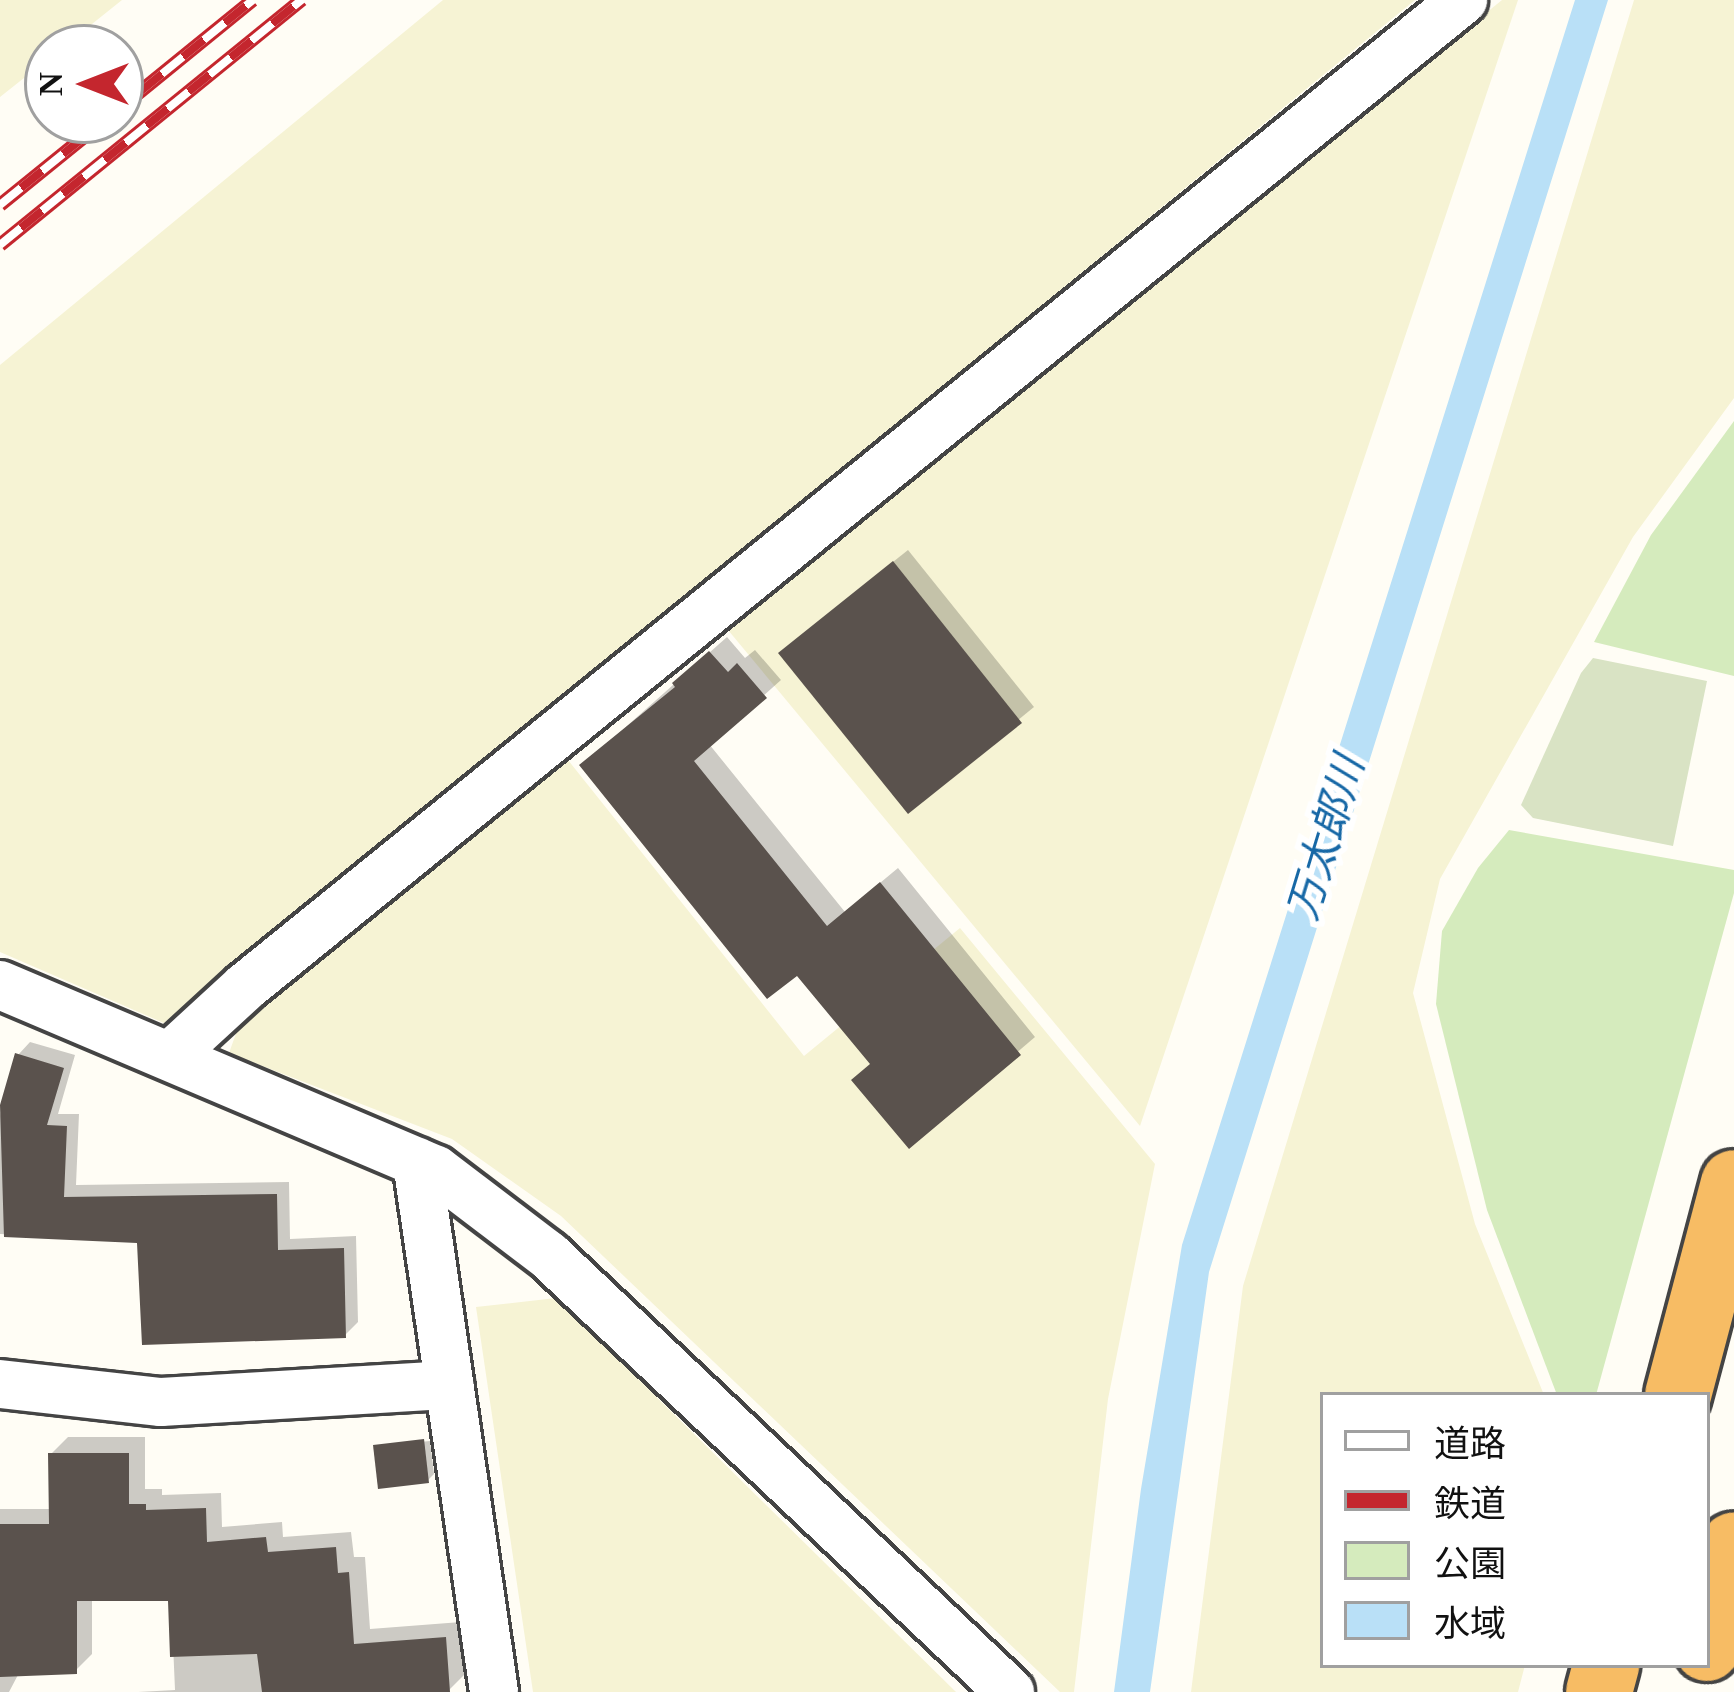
<!DOCTYPE html>
<html>
<head>
<meta charset="utf-8">
<style>
  body { margin:0 }
  #map { position:relative; width:1734px; height:1692px; overflow:hidden; background:#fffdf5; font-family:"Times New Roman","Noto Sans JP",serif }
  div>[style] { position:absolute }
  [style*='--x'] { left:calc(var(--x)*1px); top:calc(var(--y)*1px); width:calc(var(--w)*1px); rotate:calc(var(--a)*1deg) }
  .farmland>* { inset:0; background:#f6f3d4 }
  .green>* { inset:0; background:#d5ebbd }
  .cemetery>* { inset:0; background:#d9e3c4 }
  .water>* { inset:0; background:#b9e0f7 }
  .shadow>* { inset:0; background:#0003 }
  .building>* { inset:0; background:#5a524d }
  .roads { filter:drop-shadow(3px 0 #444) drop-shadow(-3px 0 #444) drop-shadow(0 3px #444) drop-shadow(0 -3px #444) }
  .minor>* { height:48px; margin:-24px; padding:0 24px; transform-origin:24px; border-radius:24px; background:#fff }
  .trunk>* { height:66px; margin:-33px; padding:0 33px; transform-origin:33px; border-radius:33px; background:#f7bc64 }
  .rail>* { height:14px; margin-top:-7px; transform-origin:0; background:repeating-linear-gradient(90deg,#fff 0 27px,#c4262e 0 54px); box-sizing:border-box; border-block:3px solid #c4262e }
  span { translate:-50% -50%; white-space:nowrap; text-align:center; line-height:1.15; -webkit-text-stroke:12px #fff; paint-order:stroke }
  .water-label { font-size:42px; color:#1768a6; font-style:italic }
  .legend { position:absolute; left:1320px; top:1392px; width:390px; height:276px; box-sizing:border-box; background:#fff; border:3px solid #a0a0a0; margin:0; padding:15px 21px; list-style:none; font-size:36px; color:#111 }
  .legend li { display:flex; align-items:center; gap:24px; height:60px }
  .legend b { width:60px; border:3px solid #a0a0a0 }
  .north { position:absolute; left:24px; top:24px; width:120px; height:120px; box-sizing:border-box; background:#fff; border:3px solid #a0a0a0; border-radius:50%; rotate:270deg; font-size:33px; font-weight:700; line-height:48px; text-align:center; color:#111 }
  .north::after { content:''; display:block; margin:auto; width:42px; height:54px; background:#c4262e; clip-path:polygon(50% 0,100% 100%,50% 72%,0 100%) }
</style>
</head>
<body>
<div id="map">
  <div class="farmland">
    <div style="clip-path:polygon(0 0,122px 0,62px 48px,48px 48px,48px 59px,0 97px)"></div>
    <div style="clip-path:polygon(443px 0,1415px 0,164px 1023px,0 952px,0 365px)"></div>
    <div style="clip-path:polygon(1502px 0,1518px 0,1140px 1126px,728px 630px)"></div>
    <div style="clip-path:polygon(1634px 0,1734px 0,1734px 398px,1633px 537px,1440px 879px,1413px 993px,1475px 1224px,1544px 1395px,1323px 1395px,1323px 1665px,1525px 1665px,1518px 1692px,1191px 1692px,1243px 1286px)"></div>
    <div style="clip-path:polygon(568px 760px,804px 1056px,960px 928px,1155px 1164px,1108px 1399px,1074px 1692px,1060px 1692px,561px 1216px,452px 1139px,229px 1053px,238px 1028px)"></div>
    <div style="clip-path:polygon(556px 1298px,956px 1692px,533px 1692px,476px 1307px)"></div>
  </div>
  <div class="green">
    <div style="clip-path:polygon(1734px 421px,1734px 676px,1594px 642px,1651px 535px)"></div>
    <div style="clip-path:polygon(1509px 830px,1734px 870px,1734px 893px,1596px 1395px,1557px 1395px,1487px 1210px,1436px 1004px,1442px 931px,1478px 868px)"></div>
  </div>
  <div class="cemetery">
    <div style="clip-path:polygon(1593px 658px,1707px 681px,1673px 846px,1533px 818px,1521px 805px,1581px 673px)"></div>
  </div>
  <div class="water">
    <div style="clip-path:polygon(1575px 0,1608px 0,1209px 1272px,1150px 1692px,1114px 1692px,1141px 1489px,1182px 1245px)"></div>
  </div>
  <div class="shadow">
    <div style="clip-path:polygon(908px 550px,1034px 707px,908px 810px,795px 640px)"></div>
    <div style="clip-path:polygon(727px 637px,745px 658px,755px 650px,781px 680px,709px 744px,845px 912px,898px 868px,1035px 1037px,910px 1144px,873px 1062px,798px 972px,583px 765px)"></div>
    <div style="clip-path:polygon(30px 1042px,75px 1055px,58px 1114px,79px 1114px,76px 1185px,289px 1182px,290px 1239px,356px 1236px,358px 1322px,345px 1335px,140px 1240px,0 1234px,0 1116px,18px 1055px)"></div>
    <div style="clip-path:polygon(68px 1437px,145px 1437px,145px 1489px,162px 1489px,162px 1495px,221px 1493px,222px 1527px,282px 1522px,283px 1537px,351px 1532px,354px 1557px,365px 1557px,370px 1629px,461px 1622px,465px 1674px,449px 1690px,425px 1692px,138px 1692px,175px 1690px,171px 1598px,92px 1598px,92px 1654px,75px 1671px,19px 1673px,9px 1692px,0 1692px,0 1509px,52px 1509px,51px 1454px)"></div>
    <div style="clip-path:polygon(430px 1441px,434px 1474px,428px 1480px,376px 1446px)"></div>
  </div>
  <div class="building">
    <div style="clip-path:polygon(893px 561px,1022px 723px,908px 814px,778px 653px)"></div>
    <div style="clip-path:polygon(709px 651px,728px 672px,737px 663px,767px 698px,694px 761px,827px 926px,880px 882px,1021px 1055px,909px 1149px,851px 1080px,870px 1064px,797px 976px,767px 999px,579px 765px,675px 687px,672px 683px)"></div>
    <div style="clip-path:polygon(15px 1053px,64px 1068px,47px 1125px,67px 1126px,64px 1197px,277px 1194px,278px 1250px,344px 1248px,346px 1338px,142px 1345px,137px 1243px,4px 1237px,0 1105px)"></div>
    <div style="clip-path:polygon(424px 1439px,429px 1483px,378px 1489px,373px 1445px)"></div>
    <div style="clip-path:polygon(48px 1453px,129px 1453px,129px 1504px,146px 1504px,146px 1510px,206px 1508px,207px 1542px,266px 1537px,268px 1552px,336px 1547px,338px 1573px,349px 1572px,354px 1644px,446px 1637px,450px 1692px,262px 1692px,257px 1654px,170px 1657px,168px 1601px,77px 1601px,77px 1674px,0 1677px,0 1524px,49px 1524px)"></div>
  </div>
  <div class="roads">
    <div class="minor">
      <div style="--x:0;--y:985;--w:474;--a:23"></div>
      <div style="--x:436;--y:1170;--w:141;--a:37.2"></div>
      <div style="--x:548;--y:1255;--w:636;--a:43.41"></div>
      <div style="--x:170;--y:1056;--w:102;--a:-42.6"></div>
      <div style="--x:245;--y:987;--w:1568;--a:-39.02"></div>
      <div style="--x:417;--y:1162;--w:536;--a:81.73"></div>
      <div style="--x:0;--y:1384;--w:162;--a:6.4"></div>
      <div style="--x:161;--y:1402;--w:289;--a:-3.4"></div>
    </div>
    <div class="trunk">
      <div style="--x:1678;--y:1395;--w:219;--a:-75.2"></div>
      <div style="--x:1707;--y:1648;--w:106;--a:-75.3"></div>
      <div style="--x:1599;--y:1692;--w:28;--a:-75"></div>
    </div>
  </div>
  <div class="rail">
    <div style="--x:120;--y:108;--w:171;--a:-39.1"></div>
    <div style="--x:0;--y:205;--w:135;--a:-39"></div>
    <div style="--x:0;--y:245;--w:389;--a:-39.1"></div>
  </div>
  <div class="water-label">
    <span style="left:1326px;top:838px;rotate:-73deg">万太郎川</span>
  </div>
  <ul class="legend">
  <li><b style="height:15px;background:#fff"></b>道路</li>
  <li><b style="height:15px;background:#c4262e"></b>鉄道</li>
  <li><b style="height:33px;background:#d5ebbd"></b>公園</li>
  <li><b style="height:33px;background:#b9e0f7"></b>水域</li>
  </ul>
  <div class="north">N</div>
</div>
</body>
</html>
